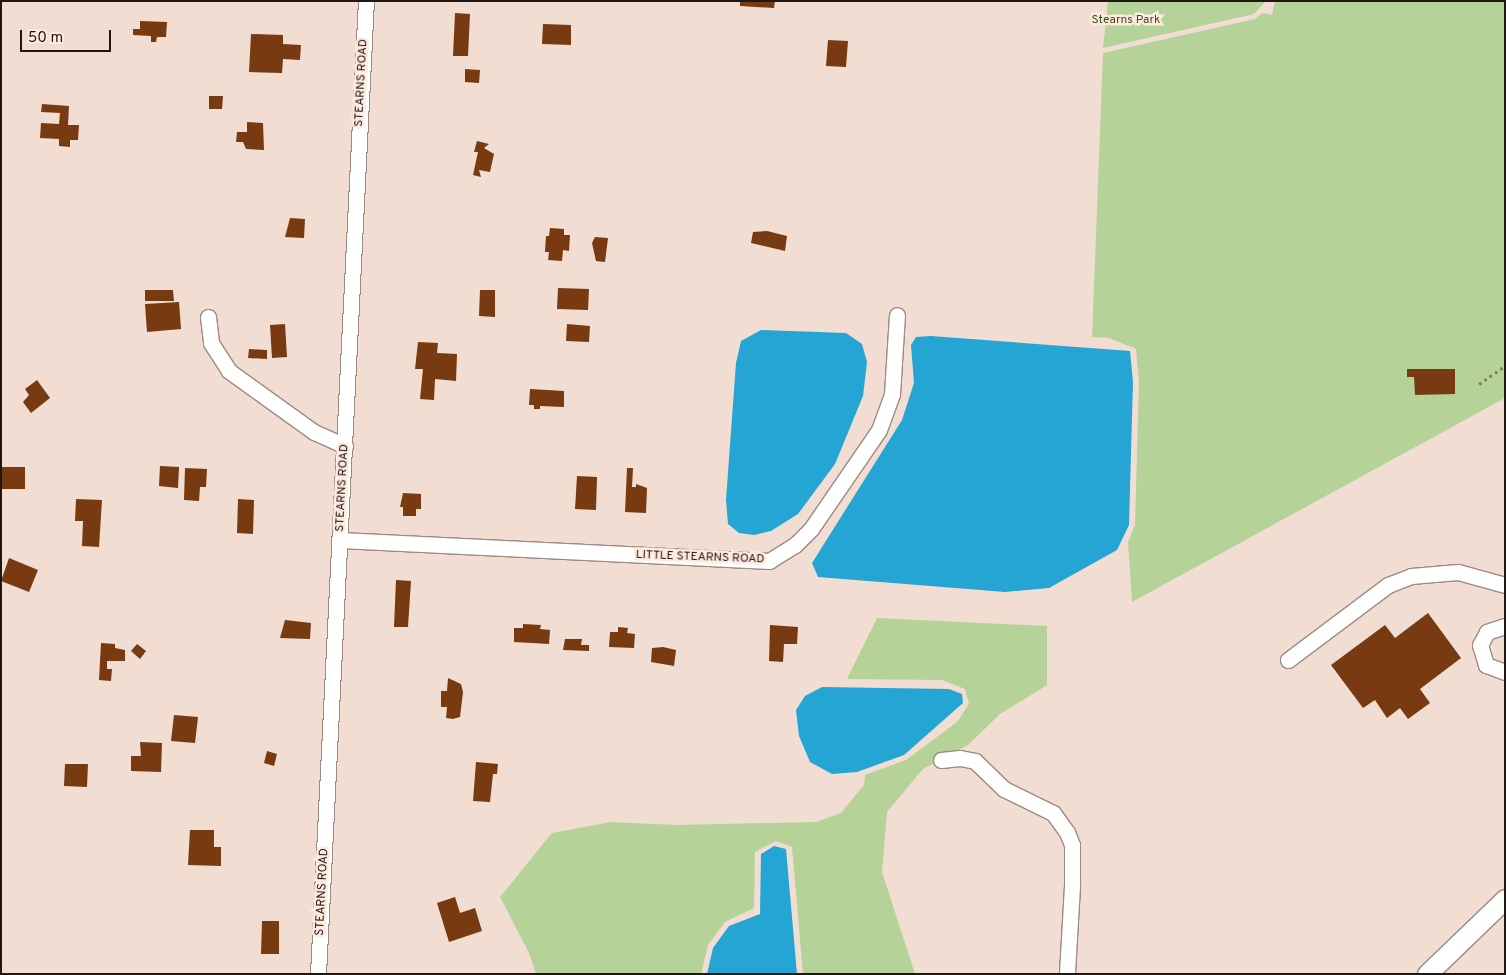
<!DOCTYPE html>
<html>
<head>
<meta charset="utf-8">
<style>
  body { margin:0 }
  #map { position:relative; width:1506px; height:975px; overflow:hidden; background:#f1ddd2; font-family:Overpass,sans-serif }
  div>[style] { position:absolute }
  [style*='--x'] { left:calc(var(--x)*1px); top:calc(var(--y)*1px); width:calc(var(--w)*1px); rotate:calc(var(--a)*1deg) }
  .green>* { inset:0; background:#b5d299 }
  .water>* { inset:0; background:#24a5d3 }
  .building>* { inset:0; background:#773a11 }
  .path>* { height:2.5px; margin-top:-1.25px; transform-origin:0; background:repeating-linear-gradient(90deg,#867871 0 2.5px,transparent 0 6.5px) }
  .roads { filter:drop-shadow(1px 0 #9d8a80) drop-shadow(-1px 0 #9d8a80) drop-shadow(0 1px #9d8a80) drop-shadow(0 -1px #9d8a80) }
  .minor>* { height:15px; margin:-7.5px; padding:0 7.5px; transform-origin:7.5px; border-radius:7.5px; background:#fff }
  .major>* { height:19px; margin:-9.5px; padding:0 9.5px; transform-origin:9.5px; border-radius:9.5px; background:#fff }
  span { translate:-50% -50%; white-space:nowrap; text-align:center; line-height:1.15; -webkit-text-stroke:5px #ffeadf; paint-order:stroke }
  .park-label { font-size:12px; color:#375214 }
  .street-label { font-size:12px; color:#1e1713 }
  .frame { position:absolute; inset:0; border:2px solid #1e1713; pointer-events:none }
  .scale { position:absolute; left:20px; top:30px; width:91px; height:22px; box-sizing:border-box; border:2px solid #1e1713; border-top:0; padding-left:6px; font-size:15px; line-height:18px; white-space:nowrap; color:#1e1713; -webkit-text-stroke:4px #ffeadf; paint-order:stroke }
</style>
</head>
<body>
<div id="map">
  <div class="green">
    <div style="clip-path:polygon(1108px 1px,1266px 1px,1254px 14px,1103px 48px)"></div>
    <div style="clip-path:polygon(1275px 1px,1505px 1px,1505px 398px,1132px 602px,1128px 542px,1135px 525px,1139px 382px,1136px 349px,1109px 338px,1092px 337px,1103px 53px,1255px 19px,1262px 13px,1272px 15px)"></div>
    <div style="clip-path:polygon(877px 618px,1047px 626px,1047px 685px,1000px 714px,968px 745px,923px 769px,887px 812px,882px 872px,915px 974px,803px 974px,792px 847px,776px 841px,755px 852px,754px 908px,725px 922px,708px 945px,701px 974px,536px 974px,529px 953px,500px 897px,552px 833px,611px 822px,676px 825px,816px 822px,841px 813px,864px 785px,865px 775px,906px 760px,957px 722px,969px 704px,965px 689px,942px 680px,847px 679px)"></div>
  </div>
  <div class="water">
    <div style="clip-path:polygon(761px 330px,846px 333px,862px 344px,867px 362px,863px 396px,835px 464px,798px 514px,771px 531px,754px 535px,739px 533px,728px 524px,726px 500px,736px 363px,741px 341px)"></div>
    <div style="clip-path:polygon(931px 336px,1130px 351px,1133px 382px,1129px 525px,1117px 550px,1049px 588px,1005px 592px,818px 577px,812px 563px,902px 420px,914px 383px,911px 345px,916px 337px)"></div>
    <div style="clip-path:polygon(822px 687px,949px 689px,962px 694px,963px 703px,904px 755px,857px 772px,832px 774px,810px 762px,799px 736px,796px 710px,805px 696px)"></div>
    <div style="clip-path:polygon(774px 846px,786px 849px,797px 974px,707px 974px,713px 948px,729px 926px,760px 914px,761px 854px)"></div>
  </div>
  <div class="building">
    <div style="clip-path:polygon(740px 1px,775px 1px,774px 8px,740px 6px)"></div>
    <div style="clip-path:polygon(455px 13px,470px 14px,468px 56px,453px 56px)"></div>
    <div style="clip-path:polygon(140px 21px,167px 22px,166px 37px,157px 37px,156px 42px,151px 42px,151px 36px,133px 35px,133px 29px,140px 29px)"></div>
    <div style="clip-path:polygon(543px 24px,571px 25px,571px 45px,542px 44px)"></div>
    <div style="clip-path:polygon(251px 34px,283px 35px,283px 44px,301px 45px,300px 60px,283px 59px,282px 73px,249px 72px)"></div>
    <div style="clip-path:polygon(828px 40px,848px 41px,846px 67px,826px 66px)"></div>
    <div style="clip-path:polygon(465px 69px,480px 70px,479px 83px,465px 82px)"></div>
    <div style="clip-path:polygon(209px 96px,223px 96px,222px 109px,209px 109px)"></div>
    <div style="clip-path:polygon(42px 104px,69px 106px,68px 125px,79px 125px,78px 140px,70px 140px,70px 147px,59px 146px,59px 139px,40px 138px,41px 123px,59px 124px,60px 113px,41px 112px)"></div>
    <div style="clip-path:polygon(247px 122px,263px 123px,264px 150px,246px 149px,243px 142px,236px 142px,237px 132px,247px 132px)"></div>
    <div style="clip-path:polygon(477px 141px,489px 144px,484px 148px,494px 154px,490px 172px,479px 170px,481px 177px,473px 175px,478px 152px,474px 152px)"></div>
    <div style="clip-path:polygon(290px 218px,305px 219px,304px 238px,285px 237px)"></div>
    <div style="clip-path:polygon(550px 228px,564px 229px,564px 235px,570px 235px,569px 251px,563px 250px,562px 261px,548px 260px,549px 252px,545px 252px,546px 236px,549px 236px)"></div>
    <div style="clip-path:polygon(767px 231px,787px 236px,785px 251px,751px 243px,753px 232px)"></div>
    <div style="clip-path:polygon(595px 237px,608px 238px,605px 262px,596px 261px,592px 243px)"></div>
    <div style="clip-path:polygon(558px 288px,589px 289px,588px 310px,557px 309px)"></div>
    <div style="clip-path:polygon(145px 290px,173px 290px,174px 301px,145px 301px)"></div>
    <div style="clip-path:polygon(480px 290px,495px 290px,495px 317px,479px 316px)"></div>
    <div style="clip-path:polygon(179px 302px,181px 329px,147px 332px,145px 304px)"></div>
    <div style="clip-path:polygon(285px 324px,287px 357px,272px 358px,270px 325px)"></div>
    <div style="clip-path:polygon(567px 324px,590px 326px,589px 342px,566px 341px)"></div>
    <div style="clip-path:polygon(418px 342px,438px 343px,437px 353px,457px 354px,456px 381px,435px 379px,434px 400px,420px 399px,423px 369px,415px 369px)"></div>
    <div style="clip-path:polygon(249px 349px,267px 350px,267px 359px,248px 358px)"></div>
    <div style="clip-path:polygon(1407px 369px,1455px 369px,1455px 394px,1415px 395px,1414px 377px,1407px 377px)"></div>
    <div style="clip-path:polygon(37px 380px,50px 398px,31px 413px,23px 402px,29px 395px,25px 389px)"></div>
    <div style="clip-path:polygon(530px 389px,564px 391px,564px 407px,540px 406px,540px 409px,534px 409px,534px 405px,529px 405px)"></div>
    <div style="clip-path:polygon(160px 466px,179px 467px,178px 488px,159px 486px)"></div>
    <div style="clip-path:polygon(1px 467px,25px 467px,25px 489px,1px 489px)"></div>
    <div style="clip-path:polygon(185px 468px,207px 469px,206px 487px,200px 487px,199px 501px,184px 500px)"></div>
    <div style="clip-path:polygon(627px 468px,633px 468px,632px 487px,636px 487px,636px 484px,647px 488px,646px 513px,625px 512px)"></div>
    <div style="clip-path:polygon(577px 476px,597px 477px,596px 510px,575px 509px)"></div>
    <div style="clip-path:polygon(403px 493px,421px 494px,421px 509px,416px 509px,416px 516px,403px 516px,403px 507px,400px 507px)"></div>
    <div style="clip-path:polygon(76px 499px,102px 500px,99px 547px,82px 546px,83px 521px,75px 521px)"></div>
    <div style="clip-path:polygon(238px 499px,254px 500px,253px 534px,237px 533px)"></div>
    <div style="clip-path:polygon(9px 558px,38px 570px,29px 592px,1px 581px)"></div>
    <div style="clip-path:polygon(396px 580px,411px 581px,408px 627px,394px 627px)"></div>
    <div style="clip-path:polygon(1428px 613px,1461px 658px,1420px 689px,1430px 703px,1408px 719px,1400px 708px,1387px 718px,1375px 700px,1363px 708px,1331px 665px,1385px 625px,1395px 638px)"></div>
    <div style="clip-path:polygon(285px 620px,311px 623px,310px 639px,280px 638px)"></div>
    <div style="clip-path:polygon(523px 624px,541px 625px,540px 629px,550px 630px,549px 644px,514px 642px,514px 628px,523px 628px)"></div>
    <div style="clip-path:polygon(770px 625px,798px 627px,797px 644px,784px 644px,783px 662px,769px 661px)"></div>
    <div style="clip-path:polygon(618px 627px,628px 628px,627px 633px,635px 634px,634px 648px,609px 647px,610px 632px,618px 632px)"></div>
    <div style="clip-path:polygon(565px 639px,582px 639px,581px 645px,589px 645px,589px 651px,563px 650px)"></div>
    <div style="clip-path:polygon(101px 643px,115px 644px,115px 648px,125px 650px,125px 661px,107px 661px,107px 669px,112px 669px,111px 681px,99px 680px)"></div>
    <div style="clip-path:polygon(137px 644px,146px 651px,140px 659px,131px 651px)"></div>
    <div style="clip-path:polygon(663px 647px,676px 650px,674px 666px,651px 662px,652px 648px)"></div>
    <div style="clip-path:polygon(448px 678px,461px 684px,463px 692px,460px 717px,453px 719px,446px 718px,447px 707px,441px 707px,441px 691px,447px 691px)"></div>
    <div style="clip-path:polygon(174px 715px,198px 717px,195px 743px,171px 741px)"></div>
    <div style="clip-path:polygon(140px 742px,162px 743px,161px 772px,131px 771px,131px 756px,141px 756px)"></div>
    <div style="clip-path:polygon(267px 751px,277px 754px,274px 766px,264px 763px)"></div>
    <div style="clip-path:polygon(476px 762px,498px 764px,497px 774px,493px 774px,490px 802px,473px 801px)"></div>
    <div style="clip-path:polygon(65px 764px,88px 764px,87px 787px,64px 786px)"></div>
    <div style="clip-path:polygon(190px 830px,214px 830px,214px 847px,221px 847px,221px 866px,188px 865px)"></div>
    <div style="clip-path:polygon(455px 897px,460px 913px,475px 908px,482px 931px,449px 942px,437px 903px)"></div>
    <div style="clip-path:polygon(262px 921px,279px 921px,279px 954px,261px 954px)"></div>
  </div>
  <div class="path">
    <div style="--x:1479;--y:384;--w:32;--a:-35"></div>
  </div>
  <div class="roads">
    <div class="minor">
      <div style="--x:208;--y:317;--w:26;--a:83"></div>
      <div style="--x:211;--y:343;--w:33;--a:57"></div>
      <div style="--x:229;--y:371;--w:105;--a:35.7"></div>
      <div style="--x:314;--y:432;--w:34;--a:24"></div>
      <div style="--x:340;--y:540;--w:430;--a:2.8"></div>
      <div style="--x:769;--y:561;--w:31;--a:-32"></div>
      <div style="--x:795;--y:545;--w:23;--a:-45"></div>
      <div style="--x:811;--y:529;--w:120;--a:-55.5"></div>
      <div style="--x:879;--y:430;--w:38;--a:-70"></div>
      <div style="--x:892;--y:394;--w:79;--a:-86.4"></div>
      <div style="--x:1505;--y:626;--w:19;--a:162"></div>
      <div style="--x:1487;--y:632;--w:15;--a:118"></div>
      <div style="--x:1480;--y:645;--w:21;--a:73"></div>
      <div style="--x:1486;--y:665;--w:20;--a:20"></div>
      <div style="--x:1288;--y:660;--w:125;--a:-36.9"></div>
      <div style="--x:1388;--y:585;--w:25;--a:-21"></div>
      <div style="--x:1411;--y:576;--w:47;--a:-4.9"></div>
      <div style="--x:1458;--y:572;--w:49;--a:15.5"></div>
      <div style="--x:941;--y:760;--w:19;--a:-6"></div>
      <div style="--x:960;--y:758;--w:15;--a:11"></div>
      <div style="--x:975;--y:761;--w:40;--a:44"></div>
      <div style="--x:1004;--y:789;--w:55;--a:26.1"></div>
      <div style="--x:1053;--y:813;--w:24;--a:54"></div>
      <div style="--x:1067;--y:832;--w:14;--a:69"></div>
      <div style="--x:1072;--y:845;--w:41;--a:90"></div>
      <div style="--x:1072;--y:886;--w:88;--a:93.3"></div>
      <div style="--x:318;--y:974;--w:974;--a:-87.18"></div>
    </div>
    <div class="major">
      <div style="--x:1427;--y:974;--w:108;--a:-43.9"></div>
    </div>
  </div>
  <div class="park-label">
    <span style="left:1126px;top:21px">Stearns Park</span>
  </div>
  <div class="street-label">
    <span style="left:362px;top:83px;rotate:-87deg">STEARNS ROAD</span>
    <span style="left:343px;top:488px;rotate:-87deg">STEARNS ROAD</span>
    <span style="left:700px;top:558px;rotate:2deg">LITTLE STEARNS ROAD</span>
    <span style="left:323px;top:892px;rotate:-87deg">STEARNS ROAD</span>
  </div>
  <div class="frame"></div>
  <div class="scale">50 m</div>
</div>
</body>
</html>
